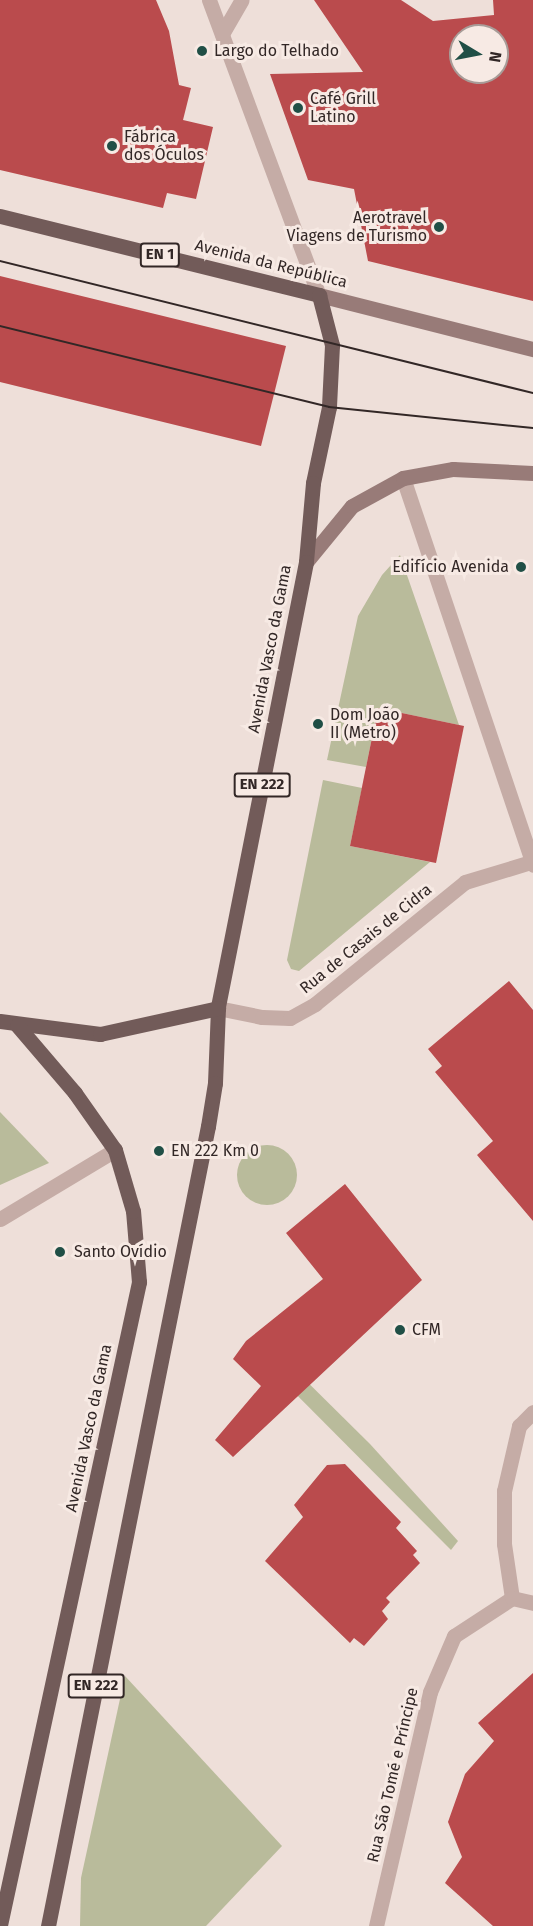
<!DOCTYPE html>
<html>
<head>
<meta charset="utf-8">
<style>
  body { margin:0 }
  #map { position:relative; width:533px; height:1926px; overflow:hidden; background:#eedfd9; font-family:"Fira Sans",sans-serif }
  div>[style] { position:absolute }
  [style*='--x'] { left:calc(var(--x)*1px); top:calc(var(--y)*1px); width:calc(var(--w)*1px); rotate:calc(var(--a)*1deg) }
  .green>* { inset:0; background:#b9bb9b }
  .round { border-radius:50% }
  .building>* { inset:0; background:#ba4b4d }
  .minor>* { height:15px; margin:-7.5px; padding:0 7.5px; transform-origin:7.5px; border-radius:7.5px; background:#c5aca6 }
  .secondary>* { height:15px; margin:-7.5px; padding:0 7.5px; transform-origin:7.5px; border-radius:7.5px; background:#987b78 }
  .primary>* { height:15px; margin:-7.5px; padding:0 7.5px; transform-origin:7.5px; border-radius:7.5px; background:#725b59 }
  .tram>* { height:1.5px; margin:-0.75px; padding:0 0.75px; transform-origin:0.75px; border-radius:0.75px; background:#322726 }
  .dots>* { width:16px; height:16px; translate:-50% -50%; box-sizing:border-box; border:3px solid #f7eae4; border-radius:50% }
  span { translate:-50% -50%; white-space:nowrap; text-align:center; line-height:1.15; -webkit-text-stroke:6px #f7eae4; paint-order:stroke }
  .shield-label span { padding:2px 4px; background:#f7eae4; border:2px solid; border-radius:4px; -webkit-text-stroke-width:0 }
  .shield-label { font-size:15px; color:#322726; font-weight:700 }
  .poi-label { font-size:16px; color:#322726 }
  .left { translate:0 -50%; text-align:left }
  .right { translate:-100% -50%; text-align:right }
  .street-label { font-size:16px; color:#322726 }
  .north { position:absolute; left:449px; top:24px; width:60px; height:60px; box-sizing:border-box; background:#f7eae4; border:2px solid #a89c98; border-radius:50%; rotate:100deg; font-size:16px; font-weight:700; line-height:24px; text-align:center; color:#322726 }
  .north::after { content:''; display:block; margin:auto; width:21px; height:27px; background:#204f46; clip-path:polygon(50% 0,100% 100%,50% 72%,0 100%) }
</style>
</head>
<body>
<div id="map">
  <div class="green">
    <div style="clip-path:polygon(400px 555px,459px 725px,378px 708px,366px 767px,327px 760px,358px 616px,382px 575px)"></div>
    <div style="clip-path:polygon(323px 780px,362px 788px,350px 846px,430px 862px,299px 971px,291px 969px,287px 960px)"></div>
    <div style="clip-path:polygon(0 1112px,49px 1163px,0 1185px)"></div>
    <div class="round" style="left:237px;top:1145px;width:60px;height:60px"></div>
    <div style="clip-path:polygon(273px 1348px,370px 1444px,458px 1541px,451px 1550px,259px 1357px)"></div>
    <div style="clip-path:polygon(125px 1676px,282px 1846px,206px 1926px,80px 1926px,81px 1878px)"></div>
  </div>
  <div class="building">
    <div style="clip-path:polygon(0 0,156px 0,169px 31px,179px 85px,191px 88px,183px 120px,213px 127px,196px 199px,167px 193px,163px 208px,0 170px)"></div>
    <div style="clip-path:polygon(evenodd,314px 0,401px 0,433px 21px,494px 15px,493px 0,533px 0,533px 301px,368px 261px,354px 189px,308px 180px,270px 74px,363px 72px,314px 0,461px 36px,497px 36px,497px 72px,461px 72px,461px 36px)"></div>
    <div style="clip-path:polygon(0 276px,286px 346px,261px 446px,0 382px)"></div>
    <div style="clip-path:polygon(378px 708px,464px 726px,436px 863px,350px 846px)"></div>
    <div style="clip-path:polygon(509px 981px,533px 1010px,533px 1221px,477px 1155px,493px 1141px,435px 1072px,442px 1066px,428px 1049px)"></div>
    <div style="clip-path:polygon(345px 1184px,422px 1280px,233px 1457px,215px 1440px,261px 1386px,233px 1359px,246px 1341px,323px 1279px,286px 1233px)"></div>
    <div style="clip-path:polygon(345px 1464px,401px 1522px,396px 1528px,417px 1551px,413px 1555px,420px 1563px,386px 1598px,390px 1602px,382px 1611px,388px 1619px,364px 1646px,354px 1638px,350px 1643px,265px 1561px,303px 1517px,294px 1505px,327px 1465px)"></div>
    <div style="clip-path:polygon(533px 1673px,533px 1926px,493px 1926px,445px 1883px,462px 1857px,448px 1822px,465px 1774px,494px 1741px,478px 1723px)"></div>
  </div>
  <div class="minor">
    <div style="--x:209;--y:0;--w:315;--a:69.6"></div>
    <div style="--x:222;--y:34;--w:39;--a:-60"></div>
    <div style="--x:403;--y:478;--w:408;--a:71.4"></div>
    <div style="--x:218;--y:1008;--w:45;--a:11.6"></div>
    <div style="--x:262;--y:1017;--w:28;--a:2"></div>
    <div style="--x:290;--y:1018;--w:29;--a:-29"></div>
    <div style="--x:315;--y:1004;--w:193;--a:-39.1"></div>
    <div style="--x:465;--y:882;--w:69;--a:-16.9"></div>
    <div style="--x:0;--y:1219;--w:134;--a:-31"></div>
    <div style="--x:512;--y:1598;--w:55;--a:-98.4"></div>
    <div style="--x:504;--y:1544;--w:53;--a:-90"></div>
    <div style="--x:504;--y:1491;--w:67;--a:-77"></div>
    <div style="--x:519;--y:1426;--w:20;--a:-45"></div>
    <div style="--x:376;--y:1926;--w:240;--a:-77"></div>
    <div style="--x:430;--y:1692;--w:61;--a:-66.8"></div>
    <div style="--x:454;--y:1636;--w:69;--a:-33.2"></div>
    <div style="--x:512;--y:1598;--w:22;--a:13"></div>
  </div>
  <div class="secondary">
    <div style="--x:319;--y:295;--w:221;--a:14.2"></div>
    <div style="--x:306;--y:562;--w:72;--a:-50.6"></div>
    <div style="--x:352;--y:506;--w:58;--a:-28.8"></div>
    <div style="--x:403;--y:478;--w:51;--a:-10.2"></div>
    <div style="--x:453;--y:469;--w:80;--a:2.9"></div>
  </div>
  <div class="primary">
    <div style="--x:0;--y:216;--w:329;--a:13.9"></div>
    <div style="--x:319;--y:295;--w:52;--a:75.4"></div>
    <div style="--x:332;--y:345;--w:62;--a:92.8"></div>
    <div style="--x:329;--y:407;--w:78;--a:101.9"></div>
    <div style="--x:313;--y:483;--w:79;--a:95.1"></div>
    <div style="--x:306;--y:562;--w:455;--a:101.2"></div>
    <div style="--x:218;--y:1008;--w:75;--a:92.3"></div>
    <div style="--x:215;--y:1083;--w:44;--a:99.2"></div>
    <div style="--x:208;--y:1126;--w:816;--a:101.31"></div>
    <div style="--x:0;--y:1021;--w:101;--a:7.4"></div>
    <div style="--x:100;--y:1034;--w:121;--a:-12.4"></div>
    <div style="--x:0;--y:1925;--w:658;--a:-77.8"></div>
    <div style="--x:139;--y:1282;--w:71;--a:-94.8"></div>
    <div style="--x:133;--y:1211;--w:64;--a:-106.4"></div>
    <div style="--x:115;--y:1150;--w:70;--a:-125.1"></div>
    <div style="--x:75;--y:1093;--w:89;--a:-130.5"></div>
  </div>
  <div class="tram">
    <div style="--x:0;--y:261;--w:549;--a:13.91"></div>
    <div style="--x:0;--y:326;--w:339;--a:13.8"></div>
    <div style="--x:329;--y:407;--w:205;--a:5.9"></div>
  </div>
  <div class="dots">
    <div style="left:202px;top:51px;background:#204f46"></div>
    <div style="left:298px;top:108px;background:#204f46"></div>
    <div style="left:112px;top:146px;background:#204f46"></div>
    <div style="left:439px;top:227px;background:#204f46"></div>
    <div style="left:521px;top:567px;background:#204f46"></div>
    <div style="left:318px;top:724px;background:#204f46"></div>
    <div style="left:159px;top:1151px;background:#204f46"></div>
    <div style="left:60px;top:1252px;background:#204f46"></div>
    <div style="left:400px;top:1330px;background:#204f46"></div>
  </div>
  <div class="shield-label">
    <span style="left:160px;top:255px">EN 1</span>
    <span style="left:262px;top:785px">EN 222</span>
    <span style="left:96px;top:1686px">EN 222</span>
  </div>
  <div class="poi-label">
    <span class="left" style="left:214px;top:51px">Largo do Telhado</span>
    <span class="left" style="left:310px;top:108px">Café Grill<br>Latino</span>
    <span class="left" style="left:124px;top:146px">Fábrica<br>dos Óculos</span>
    <span class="right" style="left:427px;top:227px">Aerotravel<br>Viagens de Turismo</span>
    <span class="right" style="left:509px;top:567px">Edifício Avenida</span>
    <span class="left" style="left:330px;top:724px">Dom João<br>II (Metro)</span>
    <span class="left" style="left:171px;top:1151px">EN 222 Km 0</span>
    <span class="left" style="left:74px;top:1252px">Santo Ovídio</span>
    <span class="left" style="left:412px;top:1330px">CFM</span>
  </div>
  <div class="street-label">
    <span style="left:271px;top:264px;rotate:14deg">Avenida da República</span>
    <span style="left:270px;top:649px;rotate:-79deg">Avenida Vasco da Gama</span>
    <span style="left:366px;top:939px;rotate:-39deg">Rua de Casais de Cidra</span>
    <span style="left:89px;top:1428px;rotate:-78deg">Avenida Vasco da Gama</span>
    <span style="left:393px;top:1775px;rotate:-77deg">Rua São Tomé e Príncipe</span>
  </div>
  <div class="north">N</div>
</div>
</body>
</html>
